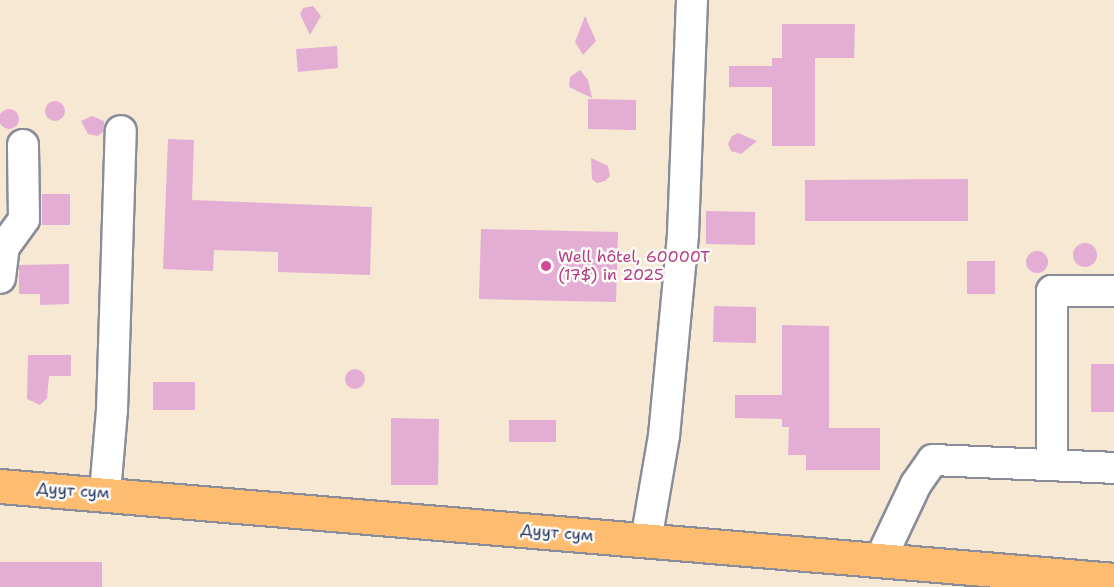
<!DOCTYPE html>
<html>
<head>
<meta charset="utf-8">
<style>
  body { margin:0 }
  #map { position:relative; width:1114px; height:587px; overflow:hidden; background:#f7e8d4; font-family:"Shantell Sans",sans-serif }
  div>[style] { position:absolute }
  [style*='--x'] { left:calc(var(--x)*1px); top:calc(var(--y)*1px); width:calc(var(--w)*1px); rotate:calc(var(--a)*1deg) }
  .building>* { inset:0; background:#e4add4 }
  .round { border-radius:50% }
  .roads { filter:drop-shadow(2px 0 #898c99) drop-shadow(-2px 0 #898c99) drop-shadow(0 2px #898c99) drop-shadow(0 -2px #898c99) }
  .minor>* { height:30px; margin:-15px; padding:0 15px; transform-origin:15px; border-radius:15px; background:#fff }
  .major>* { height:33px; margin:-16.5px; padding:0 16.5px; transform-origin:16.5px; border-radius:16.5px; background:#fdbc6f }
  .dots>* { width:16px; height:16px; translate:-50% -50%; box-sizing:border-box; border:3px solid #fdfcf7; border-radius:50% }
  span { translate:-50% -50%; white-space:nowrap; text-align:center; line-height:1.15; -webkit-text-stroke:5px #fdfcf7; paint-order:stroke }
  .hotel-label { font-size:16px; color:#b23c85 }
  .left { translate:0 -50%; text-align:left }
  .street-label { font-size:16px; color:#1b2f5e }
</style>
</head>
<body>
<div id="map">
  <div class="building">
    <div style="clip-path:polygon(313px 6px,321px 16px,310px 35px,300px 14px,303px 8px)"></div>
    <div style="clip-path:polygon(585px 16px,596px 41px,583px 55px,575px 42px)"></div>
    <div style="clip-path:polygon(782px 24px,855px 24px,854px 58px,815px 58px,815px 146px,772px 146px,772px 87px,729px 87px,729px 66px,772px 66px,772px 58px,782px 58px)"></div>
    <div style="clip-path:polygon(337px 46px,338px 68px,298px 72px,296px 49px)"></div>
    <div style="clip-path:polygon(580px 70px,588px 80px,592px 98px,569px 87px,570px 77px)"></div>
    <div style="clip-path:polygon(588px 99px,636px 100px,636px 130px,588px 129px)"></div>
    <div class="round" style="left:45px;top:101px;width:20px;height:20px"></div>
    <div class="round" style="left:-1px;top:109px;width:20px;height:20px"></div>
    <div style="clip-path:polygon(92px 116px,104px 121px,104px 131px,98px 136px,88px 134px,81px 121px)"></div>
    <div style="clip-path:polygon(738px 133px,757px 141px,741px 154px,731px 151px,728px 144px,732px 136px)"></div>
    <div style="clip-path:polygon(168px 139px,194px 140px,192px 200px,372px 207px,370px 275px,278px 272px,278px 252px,214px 250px,213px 271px,163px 269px)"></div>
    <div style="clip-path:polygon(591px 158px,608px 166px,610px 176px,605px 181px,597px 183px,592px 179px)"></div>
    <div style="clip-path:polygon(968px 179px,968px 221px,805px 221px,805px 180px)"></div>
    <div style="clip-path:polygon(42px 194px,70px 194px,70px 225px,42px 225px)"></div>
    <div style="clip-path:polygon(706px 211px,755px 212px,755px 245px,706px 244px)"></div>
    <div style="clip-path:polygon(481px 229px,618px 232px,616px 302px,479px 299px)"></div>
    <div class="round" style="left:1073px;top:243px;width:24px;height:24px"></div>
    <div class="round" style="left:1026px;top:251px;width:22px;height:22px"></div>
    <div style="clip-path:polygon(967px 261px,995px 261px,995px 294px,967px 294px)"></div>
    <div style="clip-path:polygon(69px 264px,69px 304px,40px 305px,40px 294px,19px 294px,19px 265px)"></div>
    <div style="clip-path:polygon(714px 306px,756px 307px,756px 343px,713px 342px)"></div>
    <div style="clip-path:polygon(782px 325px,829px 326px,829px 428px,880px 428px,880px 470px,806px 470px,806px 455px,788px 455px,789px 427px,782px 427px,782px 419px,735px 418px,735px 395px,782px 395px)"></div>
    <div style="clip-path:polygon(28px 355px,71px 355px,71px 376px,49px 376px,47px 398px,40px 405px,27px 399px)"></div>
    <div style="clip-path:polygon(1091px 364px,1114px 364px,1114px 412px,1091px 412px)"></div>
    <div class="round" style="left:345px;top:369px;width:20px;height:20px"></div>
    <div style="clip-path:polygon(153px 382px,195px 382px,195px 410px,153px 410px)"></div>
    <div style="clip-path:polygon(391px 418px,439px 419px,438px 485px,391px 485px)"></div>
    <div style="clip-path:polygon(509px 420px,556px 420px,556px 442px,509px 442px)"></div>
    <div style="clip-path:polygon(0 562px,102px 562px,102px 587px,0 587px)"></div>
  </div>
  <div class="roads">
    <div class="minor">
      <div style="--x:0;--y:278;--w:31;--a:-83"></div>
      <div style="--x:4;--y:247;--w:34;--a:-54"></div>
      <div style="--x:24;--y:219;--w:74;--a:-90.8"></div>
      <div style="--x:1052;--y:465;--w:174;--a:-90"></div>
      <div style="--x:1052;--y:291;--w:62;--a:0"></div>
      <div style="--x:105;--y:493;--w:83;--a:-85.2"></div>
      <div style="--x:112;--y:410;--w:279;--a:-88.2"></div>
      <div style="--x:646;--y:541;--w:107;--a:-80.3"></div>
      <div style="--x:664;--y:436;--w:203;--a:-84.6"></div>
      <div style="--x:683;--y:234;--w:234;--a:-87.8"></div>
      <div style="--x:880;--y:560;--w:84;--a:-64.7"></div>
      <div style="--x:916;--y:484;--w:29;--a:-55"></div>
      <div style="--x:933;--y:460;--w:181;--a:2.5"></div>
    </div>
    <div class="major">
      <div style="--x:0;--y:486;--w:1118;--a:4.82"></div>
    </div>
  </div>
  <div class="dots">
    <div style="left:546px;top:266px;background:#d1479c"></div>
  </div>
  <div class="hotel-label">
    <span class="left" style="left:558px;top:266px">Well hôtel, 60000T<br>(17$) in 2025</span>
  </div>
  <div class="street-label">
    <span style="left:73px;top:491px;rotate:4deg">Дуут сум</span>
    <span style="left:557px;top:533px;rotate:5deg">Дуут сум</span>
  </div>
</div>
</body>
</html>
